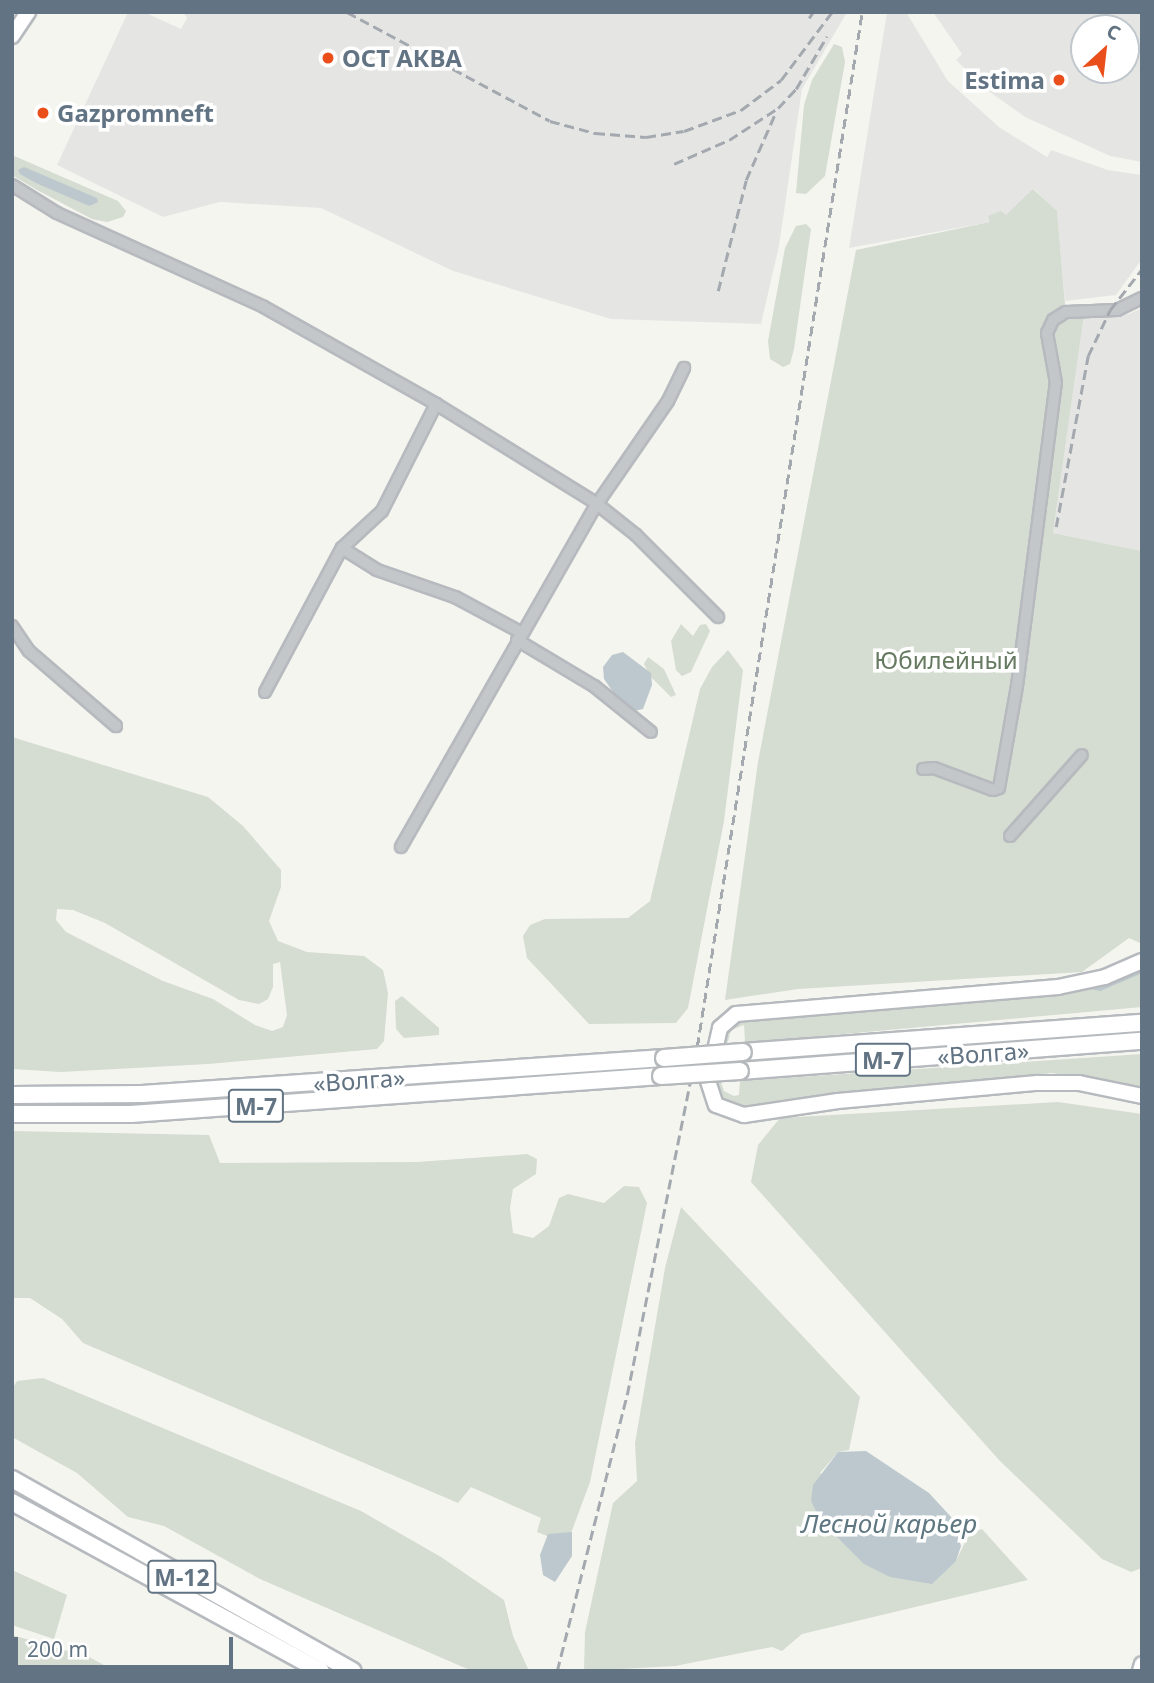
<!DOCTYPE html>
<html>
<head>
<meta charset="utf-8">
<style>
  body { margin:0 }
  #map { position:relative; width:1154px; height:1683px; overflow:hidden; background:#f5f5f0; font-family:"Noto Sans",sans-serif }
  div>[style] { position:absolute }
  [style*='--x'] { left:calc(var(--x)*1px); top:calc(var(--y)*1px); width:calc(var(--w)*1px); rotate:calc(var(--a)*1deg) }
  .built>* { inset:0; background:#e5e6e4 }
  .green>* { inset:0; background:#d5dcd1 }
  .water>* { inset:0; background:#bcc8cd }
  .stream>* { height:2.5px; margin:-1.25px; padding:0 1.25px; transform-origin:1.25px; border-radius:1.25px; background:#bcc8cd }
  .roads { filter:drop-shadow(2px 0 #b6babe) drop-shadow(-2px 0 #b6babe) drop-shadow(0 2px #b6babe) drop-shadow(0 -2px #b6babe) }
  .minor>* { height:10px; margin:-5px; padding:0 5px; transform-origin:5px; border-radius:5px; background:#c4c7ca }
  .major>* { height:14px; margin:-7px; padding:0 7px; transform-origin:7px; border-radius:7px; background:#fff }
  .highway>* { height:16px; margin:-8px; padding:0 8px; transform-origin:8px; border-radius:8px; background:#fff }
  .rail>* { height:2.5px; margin-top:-1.25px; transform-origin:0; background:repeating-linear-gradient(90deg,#a3a9af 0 10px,transparent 0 15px) }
  .bridges { filter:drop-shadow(2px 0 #b6b9bc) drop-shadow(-2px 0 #b6b9bc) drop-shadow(0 2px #b6b9bc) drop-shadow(0 -2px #b6b9bc) }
  .highway-bridge>* { height:16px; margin:-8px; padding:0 8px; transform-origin:8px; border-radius:8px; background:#fff }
  .dots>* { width:19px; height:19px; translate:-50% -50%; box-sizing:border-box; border:4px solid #fff; border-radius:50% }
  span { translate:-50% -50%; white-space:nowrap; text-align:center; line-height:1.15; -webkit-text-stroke:7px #fff; paint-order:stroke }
  .shield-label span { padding:2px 5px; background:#fff; border:2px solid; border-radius:5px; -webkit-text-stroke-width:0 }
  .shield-label { font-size:23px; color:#627483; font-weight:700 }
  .poi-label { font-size:24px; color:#627483; font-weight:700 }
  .left { translate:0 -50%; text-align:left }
  .right { translate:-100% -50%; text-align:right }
  .park-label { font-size:24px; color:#667a61 }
  .street-label { font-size:24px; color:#627483 }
  .water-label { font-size:26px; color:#5e7780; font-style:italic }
  .frame { position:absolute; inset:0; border:14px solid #627483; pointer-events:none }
  .north { position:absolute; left:1070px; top:14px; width:70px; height:70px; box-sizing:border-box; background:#fff; border:2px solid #c0c7cd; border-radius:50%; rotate:27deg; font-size:19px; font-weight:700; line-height:28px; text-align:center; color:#627483 }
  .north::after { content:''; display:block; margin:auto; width:24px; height:32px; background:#ea4f1b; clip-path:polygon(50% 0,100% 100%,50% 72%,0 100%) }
  .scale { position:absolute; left:14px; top:1637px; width:219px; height:32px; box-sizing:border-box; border:4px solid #627483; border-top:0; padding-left:9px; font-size:21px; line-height:24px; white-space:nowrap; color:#627483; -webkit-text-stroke:5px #fff; paint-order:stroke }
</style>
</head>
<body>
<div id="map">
  <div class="built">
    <div style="clip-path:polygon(128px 12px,144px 12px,181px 29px,187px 18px,183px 12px,846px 14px,802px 89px,779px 246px,761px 324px,611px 319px,453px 271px,321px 208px,220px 202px,163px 217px,57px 165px)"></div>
    <div style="clip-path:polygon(887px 12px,906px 12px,948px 81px,999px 127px,1047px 157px,1051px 150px,1108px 170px,1142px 175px,1142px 259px,1116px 295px,1065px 301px,1057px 212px,1034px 189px,1006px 216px,997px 214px,990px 222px,849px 248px)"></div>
    <div style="clip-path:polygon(evenodd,933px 12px,1142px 12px,1142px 162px,1110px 156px,1025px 117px,987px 90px,956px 60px,962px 54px,933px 12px,1084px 28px,1126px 28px,1126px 70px,1084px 70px,1084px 28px)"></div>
    <div style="clip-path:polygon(1142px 308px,1142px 551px,1053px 533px,1084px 315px,1129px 314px)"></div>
  </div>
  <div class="green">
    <div style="clip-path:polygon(834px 44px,842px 47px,845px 62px,825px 176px,806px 194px,796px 193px,804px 105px,812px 80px)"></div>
    <div style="clip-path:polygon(evenodd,12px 155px,118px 201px,126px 211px,123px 217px,107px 222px,92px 219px,37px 190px,12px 175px,12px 155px,20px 174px,46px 178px,97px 198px,89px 206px,20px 174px)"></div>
    <div style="clip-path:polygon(1033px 189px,1057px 211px,1065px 304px,1084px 315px,1053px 533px,1142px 551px,1142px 944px,1129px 938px,1082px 972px,798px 989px,725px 1000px,758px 762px,856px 250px,990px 222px,988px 216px,1001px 211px,1006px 215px)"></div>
    <div style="clip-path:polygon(806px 224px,811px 229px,794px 349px,790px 364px,783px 367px,770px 359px,768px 341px,785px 248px,796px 226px)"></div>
    <div style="clip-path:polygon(681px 624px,693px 636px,700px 625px,706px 624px,710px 631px,691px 672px,682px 676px,676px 670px,671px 641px)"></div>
    <div style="clip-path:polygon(728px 650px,743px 670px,724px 821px,688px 1008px,676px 1023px,589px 1024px,527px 958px,523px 936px,530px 925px,545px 919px,628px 918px,650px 901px,700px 689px,712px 667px)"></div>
    <div style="clip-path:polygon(648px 657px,664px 669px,676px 695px,671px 697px,651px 677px,644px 664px)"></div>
    <div style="clip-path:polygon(evenodd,12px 737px,208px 797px,243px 826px,281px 870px,281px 887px,269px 921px,278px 941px,307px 952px,364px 956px,383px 970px,388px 993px,384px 1041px,377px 1049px,208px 1064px,61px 1072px,12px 1069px,12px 737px,57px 909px,73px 910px,105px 923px,239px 1000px,259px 1004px,268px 999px,273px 987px,273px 964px,280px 962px,287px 1015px,283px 1027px,272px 1031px,255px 1025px,213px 999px,163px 981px,66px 932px,56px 920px,57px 909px)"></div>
    <div style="clip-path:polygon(1142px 969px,1142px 1007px,745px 1043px,744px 1025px,731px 1030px,727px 1045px,722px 1045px,736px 1021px,1060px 993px,1108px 984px)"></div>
    <div style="clip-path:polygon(402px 996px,439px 1028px,439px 1035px,404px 1038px,396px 1029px,395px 1001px)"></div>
    <div style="clip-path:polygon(1142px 1054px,1142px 1089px,1052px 1073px,748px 1109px,720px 1100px,714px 1083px,721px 1082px,724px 1091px,734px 1096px,739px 1095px,740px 1081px)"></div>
    <div style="clip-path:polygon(1058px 1102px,1142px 1114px,1142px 1568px,1131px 1572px,1102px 1559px,999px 1460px,751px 1182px,758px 1145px,780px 1118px)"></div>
    <div style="clip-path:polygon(12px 1131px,209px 1135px,220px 1163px,417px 1162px,527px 1154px,537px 1159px,536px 1174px,513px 1189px,510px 1208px,513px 1233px,533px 1238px,549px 1226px,559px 1198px,568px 1194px,604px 1203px,624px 1186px,639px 1187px,647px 1203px,590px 1482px,567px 1544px,537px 1532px,541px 1518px,471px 1487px,458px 1503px,83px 1343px,62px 1319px,30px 1298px,12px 1298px)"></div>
    <div style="clip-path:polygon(681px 1207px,860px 1397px,849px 1450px,838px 1452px,820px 1473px,956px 1561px,969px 1534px,982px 1529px,1028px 1580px,802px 1634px,782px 1651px,772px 1647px,675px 1666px,584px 1671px,585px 1632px,613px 1503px,637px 1481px,635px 1443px,665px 1268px)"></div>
    <div style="clip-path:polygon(43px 1378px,361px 1511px,441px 1557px,504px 1600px,513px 1636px,529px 1671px,472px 1671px,260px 1579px,164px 1526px,128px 1517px,77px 1473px,12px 1437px,12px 1389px,17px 1381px)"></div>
    <div style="clip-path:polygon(12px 1570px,67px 1595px,54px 1639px,12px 1625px)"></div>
    <div style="clip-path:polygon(12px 1635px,89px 1657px,115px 1671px,12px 1671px)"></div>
  </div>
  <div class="water">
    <div style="clip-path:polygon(24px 167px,97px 198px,98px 202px,89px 206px,36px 183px,20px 174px,18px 170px)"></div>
    <div style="clip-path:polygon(623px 652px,651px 673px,652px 685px,643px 709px,634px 711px,620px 702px,604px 679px,603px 667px,612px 655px)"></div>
    <div style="clip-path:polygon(866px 1451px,929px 1493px,952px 1518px,961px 1546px,956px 1561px,932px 1584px,890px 1577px,864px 1564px,821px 1521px,811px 1501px,813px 1485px,838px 1452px)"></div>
    <div style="clip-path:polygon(572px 1532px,572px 1556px,555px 1582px,543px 1575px,540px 1555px,548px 1534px)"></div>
  </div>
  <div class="stream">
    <div style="--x:1091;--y:987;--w:9;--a:13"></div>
    <div style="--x:1100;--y:989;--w:46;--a:-23.2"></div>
  </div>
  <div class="roads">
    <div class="minor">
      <div style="--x:12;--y:185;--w:53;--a:31.9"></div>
      <div style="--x:57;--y:213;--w:227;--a:24.4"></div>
      <div style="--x:264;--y:307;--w:197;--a:29.4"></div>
      <div style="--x:436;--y:404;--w:190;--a:31.8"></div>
      <div style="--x:597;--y:504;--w:50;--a:38.5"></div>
      <div style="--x:636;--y:535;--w:116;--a:45"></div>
      <div style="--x:342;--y:548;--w:41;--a:32.2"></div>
      <div style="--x:377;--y:570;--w:83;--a:19.1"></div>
      <div style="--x:455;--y:597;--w:76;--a:28.2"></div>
      <div style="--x:12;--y:626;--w:30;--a:56"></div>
      <div style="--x:29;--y:651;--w:115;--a:40.8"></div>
      <div style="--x:517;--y:640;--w:90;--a:30.9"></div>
      <div style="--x:594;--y:686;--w:73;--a:38.9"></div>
      <div style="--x:265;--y:692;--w:163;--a:-61.9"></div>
      <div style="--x:342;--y:548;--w:54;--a:-42.8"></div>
      <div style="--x:382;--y:511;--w:120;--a:-63.2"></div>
      <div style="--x:923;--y:769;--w:11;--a:-5"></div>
      <div style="--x:934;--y:768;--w:63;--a:20.4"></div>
      <div style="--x:993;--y:790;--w:6;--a:-18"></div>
      <div style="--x:999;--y:788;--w:104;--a:-80"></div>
      <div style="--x:1017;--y:686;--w:305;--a:-82.7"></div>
      <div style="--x:1056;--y:383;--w:51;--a:-100.2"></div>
      <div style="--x:1047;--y:333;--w:14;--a:-65"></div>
      <div style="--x:1053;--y:320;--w:15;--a:-32"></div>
      <div style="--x:1066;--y:312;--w:51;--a:-2.2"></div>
      <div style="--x:1117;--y:310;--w:28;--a:-26"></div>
      <div style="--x:1010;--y:836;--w:108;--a:-48.4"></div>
      <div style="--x:401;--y:847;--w:395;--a:-60.3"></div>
      <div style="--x:597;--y:504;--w:125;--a:-55.4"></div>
      <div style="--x:668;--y:401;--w:37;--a:-64"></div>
    </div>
    <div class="major">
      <div style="--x:12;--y:36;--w:29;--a:-56"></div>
      <div style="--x:1142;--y:961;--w:40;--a:156.6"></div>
      <div style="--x:1105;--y:977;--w:48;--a:168"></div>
      <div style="--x:1058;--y:987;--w:323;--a:175.2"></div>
      <div style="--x:736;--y:1014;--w:21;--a:139"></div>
      <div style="--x:720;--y:1028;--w:54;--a:102.8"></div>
      <div style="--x:708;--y:1081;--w:25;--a:72"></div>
      <div style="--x:716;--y:1105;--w:30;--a:20"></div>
      <div style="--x:744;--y:1115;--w:95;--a:-8.5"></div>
      <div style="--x:838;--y:1101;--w:200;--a:-5.2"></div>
      <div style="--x:1037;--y:1083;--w:42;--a:0"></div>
      <div style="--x:1079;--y:1083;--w:64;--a:11.7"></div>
      <div style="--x:1140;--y:1671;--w:7;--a:-74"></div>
    </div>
    <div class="highway">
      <div style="--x:743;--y:1052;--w:400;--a:-4.2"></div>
      <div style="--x:740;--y:1071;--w:403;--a:-4.3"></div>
      <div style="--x:12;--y:1095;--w:130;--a:-0.4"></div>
      <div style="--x:142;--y:1094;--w:523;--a:-3.95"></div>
      <div style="--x:12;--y:1114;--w:119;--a:0"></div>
      <div style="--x:131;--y:1114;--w:531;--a:-4.1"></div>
      <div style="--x:12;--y:1479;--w:391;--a:29.4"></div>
      <div style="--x:12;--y:1502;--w:352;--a:28.7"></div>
    </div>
  </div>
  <div class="rail">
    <div style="--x:347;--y:12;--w:230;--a:28.2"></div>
    <div style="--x:550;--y:121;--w:47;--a:14.9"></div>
    <div style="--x:595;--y:133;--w:51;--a:4.5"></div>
    <div style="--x:646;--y:137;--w:38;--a:-9"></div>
    <div style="--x:684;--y:131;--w:61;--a:-20.2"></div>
    <div style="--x:741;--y:110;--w:50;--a:-36.9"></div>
    <div style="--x:781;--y:80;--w:85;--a:-53.1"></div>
    <div style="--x:809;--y:18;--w:7;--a:-56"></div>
    <div style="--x:674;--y:164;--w:60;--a:-23.6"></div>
    <div style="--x:729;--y:140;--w:59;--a:-33.1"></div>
    <div style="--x:778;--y:108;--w:26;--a:-47"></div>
    <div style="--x:796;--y:89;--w:61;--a:-59.7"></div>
    <div style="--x:718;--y:291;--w:114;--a:-75.8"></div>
    <div style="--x:746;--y:180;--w:72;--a:-66.3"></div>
    <div style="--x:1056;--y:527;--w:174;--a:-79.4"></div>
    <div style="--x:1088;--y:356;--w:51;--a:-64.4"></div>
    <div style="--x:1110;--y:310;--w:52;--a:-52"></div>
    <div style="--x:557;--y:1671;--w:285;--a:-75.8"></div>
    <div style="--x:627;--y:1395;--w:355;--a:-78.6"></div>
    <div style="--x:697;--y:1047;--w:1048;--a:-80.94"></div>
  </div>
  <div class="bridges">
    <div class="highway-bridge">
      <div style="--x:664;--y:1058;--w:79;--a:-4.3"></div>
      <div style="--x:661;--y:1076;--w:79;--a:-3.6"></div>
    </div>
  </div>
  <div class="dots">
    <div style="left:328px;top:58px;background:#ea4f1b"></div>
    <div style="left:1059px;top:80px;background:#ea4f1b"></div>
    <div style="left:43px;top:113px;background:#ea4f1b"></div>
  </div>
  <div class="shield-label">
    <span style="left:883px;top:1060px">М-7</span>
    <span style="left:256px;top:1106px">М-7</span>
    <span style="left:182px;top:1577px">М-12</span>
  </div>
  <div class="poi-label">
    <span class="left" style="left:342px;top:58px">ОСТ АКВА</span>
    <span class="right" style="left:1045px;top:80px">Estima</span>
    <span class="left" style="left:57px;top:113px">Gazpromneft</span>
  </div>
  <div class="park-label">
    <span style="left:946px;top:660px">Юбилейный</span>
  </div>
  <div class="street-label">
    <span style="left:983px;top:1053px;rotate:-4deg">«Волга»</span>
    <span style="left:359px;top:1080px;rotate:-4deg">«Волга»</span>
  </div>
  <div class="water-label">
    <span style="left:889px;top:1524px">Лесной карьер</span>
  </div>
  <div class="frame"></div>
  <div class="north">С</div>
  <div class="scale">200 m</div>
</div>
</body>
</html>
